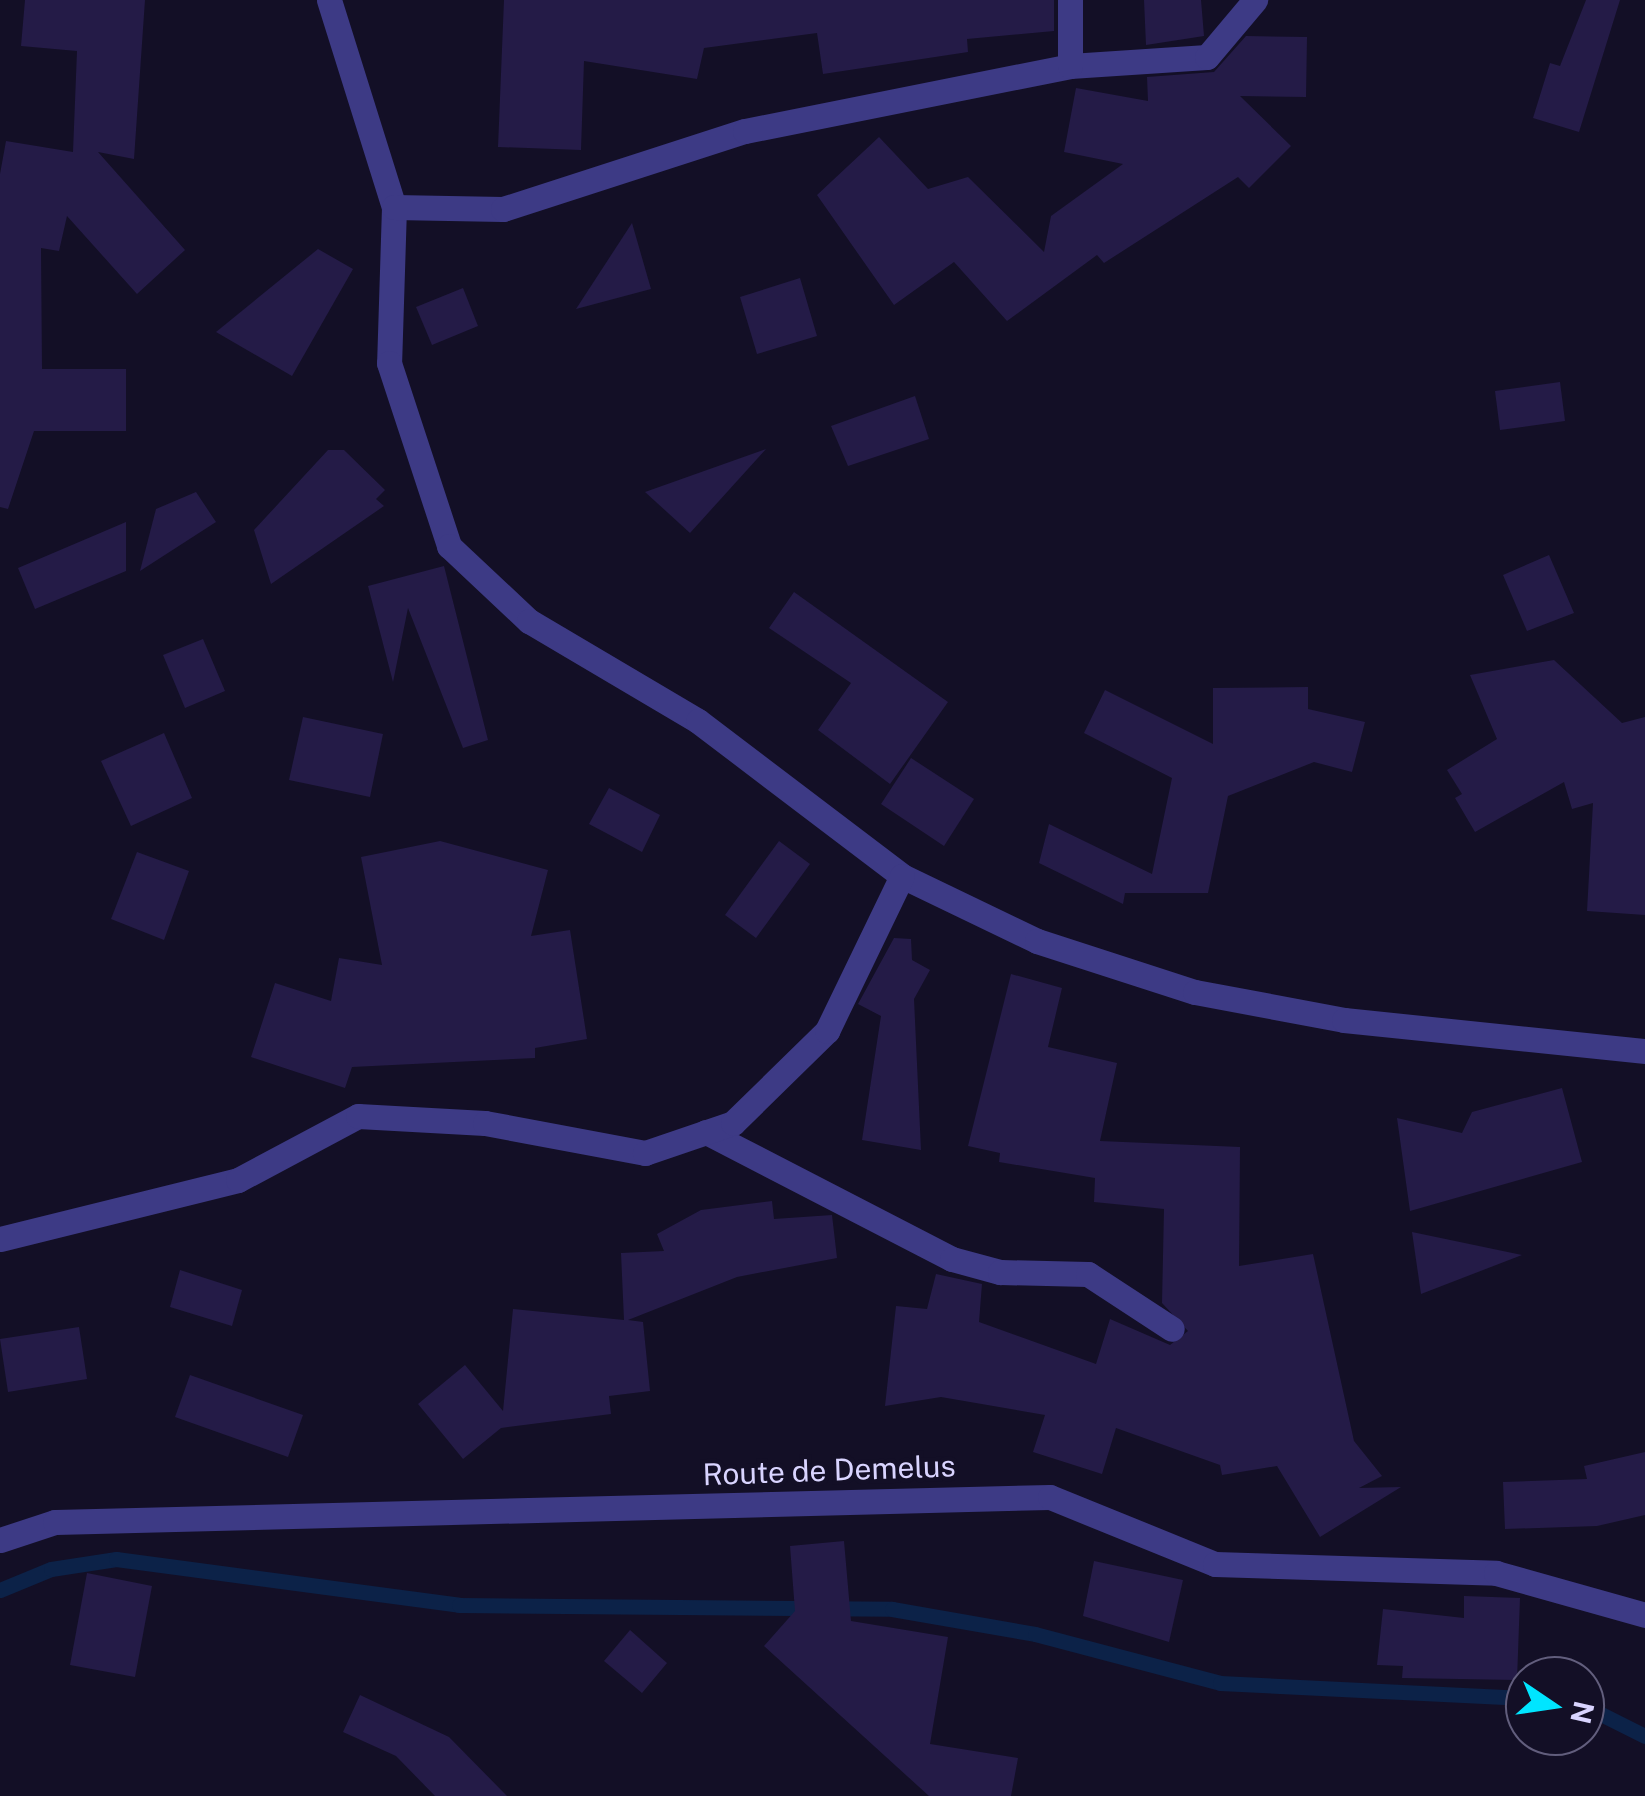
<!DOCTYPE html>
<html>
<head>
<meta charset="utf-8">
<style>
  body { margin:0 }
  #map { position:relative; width:1645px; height:1796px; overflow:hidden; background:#130f26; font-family:"Public Sans",sans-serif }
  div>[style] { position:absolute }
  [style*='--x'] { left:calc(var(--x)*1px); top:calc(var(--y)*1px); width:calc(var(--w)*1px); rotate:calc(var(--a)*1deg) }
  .stream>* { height:15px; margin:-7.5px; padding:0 7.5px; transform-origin:7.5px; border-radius:7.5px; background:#0c2248 }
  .building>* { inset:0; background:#241b47 }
  .minor>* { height:25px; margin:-12.5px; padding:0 12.5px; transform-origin:12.5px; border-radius:12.5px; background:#3d3a85 }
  span { translate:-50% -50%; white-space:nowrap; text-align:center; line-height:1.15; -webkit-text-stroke:9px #130f26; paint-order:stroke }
  .street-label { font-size:30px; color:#d9d4ff }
  .north { position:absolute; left:1505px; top:1656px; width:100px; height:100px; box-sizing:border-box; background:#130f26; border:2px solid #625e7d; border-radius:50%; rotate:103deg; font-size:28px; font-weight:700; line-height:40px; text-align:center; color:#d9d4ff }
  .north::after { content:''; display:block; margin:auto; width:35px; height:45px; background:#00e5ff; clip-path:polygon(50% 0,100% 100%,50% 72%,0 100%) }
</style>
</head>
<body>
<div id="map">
  <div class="stream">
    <div style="--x:0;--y:1590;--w:55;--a:-22.4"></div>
    <div style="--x:51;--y:1569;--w:66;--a:-8.7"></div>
    <div style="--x:116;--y:1559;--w:346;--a:7.6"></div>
    <div style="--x:459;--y:1605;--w:433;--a:0.5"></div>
    <div style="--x:892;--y:1609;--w:145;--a:9.9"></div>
    <div style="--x:1035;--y:1634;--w:191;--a:14.8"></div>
    <div style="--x:1220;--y:1683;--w:305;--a:2.8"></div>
    <div style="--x:1585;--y:1706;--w:67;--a:26.6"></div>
  </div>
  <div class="building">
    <div style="clip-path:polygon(25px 0,145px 0,134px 159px,98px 152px,185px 250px,137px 294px,67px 216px,59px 251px,41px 248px,42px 369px,126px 369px,126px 431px,34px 431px,8px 509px,0 507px,0 174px,6px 141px,73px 152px,77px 51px,21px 46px)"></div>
    <div style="clip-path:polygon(504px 0,1054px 0,1054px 31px,967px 39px,968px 52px,823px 74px,817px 33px,704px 48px,697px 79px,584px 61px,581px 150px,498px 147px)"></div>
    <div style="clip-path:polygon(1144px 0,1201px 0,1204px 36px,1146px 45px)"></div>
    <div style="clip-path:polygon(1586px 0,1620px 0,1579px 132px,1533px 118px,1550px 63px,1560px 66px)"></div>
    <div style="clip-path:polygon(1246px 36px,1307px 37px,1306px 97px,1240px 96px,1291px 146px,1249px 188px,1238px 177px,1104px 263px,1097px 255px,1007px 321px,954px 262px,894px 305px,817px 195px,879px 137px,928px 189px,968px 177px,1044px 252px,1051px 216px,1123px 164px,1064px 152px,1076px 88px,1148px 101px,1147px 77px,1214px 72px)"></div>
    <div style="clip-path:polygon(632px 223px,651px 289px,576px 309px)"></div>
    <div style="clip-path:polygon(318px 249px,353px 269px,292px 376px,216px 332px)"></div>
    <div style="clip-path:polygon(800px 278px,817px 336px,757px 354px,740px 297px)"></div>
    <div style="clip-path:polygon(463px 288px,478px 326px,432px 345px,416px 307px)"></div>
    <div style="clip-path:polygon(1560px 382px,1565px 421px,1500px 430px,1495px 391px)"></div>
    <div style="clip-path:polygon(915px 396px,929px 439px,848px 466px,831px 426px)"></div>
    <div style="clip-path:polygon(766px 449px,690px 533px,645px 492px)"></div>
    <div style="clip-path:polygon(328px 450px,344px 450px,385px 490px,376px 499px,384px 506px,271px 584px,254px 530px)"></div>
    <div style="clip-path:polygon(196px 492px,216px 522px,140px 571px,156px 509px)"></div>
    <div style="clip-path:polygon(126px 522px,126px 571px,35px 609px,18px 568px)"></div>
    <div style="clip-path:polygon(1549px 555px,1574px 613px,1527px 631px,1503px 575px)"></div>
    <div style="clip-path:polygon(444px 566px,488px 740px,463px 748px,408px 608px,393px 682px,368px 586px)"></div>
    <div style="clip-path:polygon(794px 592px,948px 702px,890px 784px,818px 730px,851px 683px,769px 628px)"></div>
    <div style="clip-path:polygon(203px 639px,225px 691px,185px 708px,163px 655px)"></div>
    <div style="clip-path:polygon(1554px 660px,1622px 723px,1645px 717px,1645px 915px,1587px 911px,1593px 803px,1572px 809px,1564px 782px,1475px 832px,1455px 798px,1462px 794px,1447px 770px,1497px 739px,1470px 675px)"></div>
    <div style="clip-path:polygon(1308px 687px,1308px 709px,1365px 722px,1352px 772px,1314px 762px,1228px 796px,1208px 893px,1125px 893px,1123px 904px,1039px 863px,1049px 824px,1152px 874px,1172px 778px,1084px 733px,1105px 690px,1213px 744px,1213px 688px)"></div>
    <div style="clip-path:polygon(303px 717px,383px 734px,370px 797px,289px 780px)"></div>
    <div style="clip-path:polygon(164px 733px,192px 798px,131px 826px,101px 761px)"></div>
    <div style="clip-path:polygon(911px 758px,974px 799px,944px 846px,881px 804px)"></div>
    <div style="clip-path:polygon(609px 788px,660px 815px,642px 852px,589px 824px)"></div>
    <div style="clip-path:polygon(440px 841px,548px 870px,531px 936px,570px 930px,587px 1039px,535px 1048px,535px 1058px,352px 1067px,345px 1088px,251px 1057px,275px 983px,331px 1001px,339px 958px,382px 965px,361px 857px)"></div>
    <div style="clip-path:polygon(779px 841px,810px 864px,756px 938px,725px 915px)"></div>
    <div style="clip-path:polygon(137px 852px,189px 871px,164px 940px,111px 919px)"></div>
    <div style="clip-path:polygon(894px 938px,911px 939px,912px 960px,930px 970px,914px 999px,921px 1150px,862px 1140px,881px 1016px,858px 1004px)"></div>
    <div style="clip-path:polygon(1011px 974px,1062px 988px,1048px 1047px,1117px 1063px,1100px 1141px,1240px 1147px,1239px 1266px,1313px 1254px,1354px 1441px,1382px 1476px,1359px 1488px,1401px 1487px,1320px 1537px,1277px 1466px,1222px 1475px,1220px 1465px,1116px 1428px,1102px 1474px,1033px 1452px,1045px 1415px,941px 1397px,885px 1406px,896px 1306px,927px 1309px,936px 1274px,982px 1284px,979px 1322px,1096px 1364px,1110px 1319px,1170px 1345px,1188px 1331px,1162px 1303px,1164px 1209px,1094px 1202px,1095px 1178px,999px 1162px,1000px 1153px,968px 1146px)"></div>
    <div style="clip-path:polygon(1562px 1088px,1582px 1162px,1410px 1211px,1397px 1118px,1462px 1133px,1472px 1112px)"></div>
    <div style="clip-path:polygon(772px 1201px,774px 1219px,832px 1215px,837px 1258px,737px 1277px,628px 1320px,643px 1322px,650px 1391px,609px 1396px,611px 1414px,501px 1428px,463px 1459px,418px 1404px,465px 1365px,503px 1411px,513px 1309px,624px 1320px,621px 1253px,664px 1251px,657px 1234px,701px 1210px)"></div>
    <div style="clip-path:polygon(1412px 1232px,1522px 1255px,1421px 1294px)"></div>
    <div style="clip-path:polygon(180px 1270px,242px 1290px,232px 1326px,170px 1307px)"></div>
    <div style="clip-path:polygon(79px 1327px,87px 1379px,8px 1392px,0 1339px)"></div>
    <div style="clip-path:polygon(190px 1375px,303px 1415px,288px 1457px,175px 1417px)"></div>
    <div style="clip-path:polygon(1645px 1452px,1645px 1515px,1597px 1526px,1505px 1529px,1503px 1482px,1587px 1479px,1584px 1466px)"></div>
    <div style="clip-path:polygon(844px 1541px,851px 1621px,948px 1637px,930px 1744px,1018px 1758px,1011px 1796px,929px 1796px,764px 1646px,795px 1611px,790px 1546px)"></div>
    <div style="clip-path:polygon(1094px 1561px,1183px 1580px,1169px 1642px,1083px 1616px)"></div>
    <div style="clip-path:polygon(87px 1573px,152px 1586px,135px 1677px,70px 1665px)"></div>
    <div style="clip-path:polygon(1464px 1596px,1520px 1598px,1517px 1680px,1402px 1678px,1403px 1666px,1377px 1665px,1383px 1609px,1464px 1618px)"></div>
    <div style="clip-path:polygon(630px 1630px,667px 1663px,642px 1693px,604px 1661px)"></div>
    <div style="clip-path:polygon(360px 1695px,449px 1737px,507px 1796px,435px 1796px,396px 1756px,343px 1732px)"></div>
  </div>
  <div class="minor">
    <div style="--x:329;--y:0;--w:217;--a:72.6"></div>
    <div style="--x:394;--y:207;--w:156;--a:91.8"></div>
    <div style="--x:389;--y:363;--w:193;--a:71.8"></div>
    <div style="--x:449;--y:546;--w:110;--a:43.2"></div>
    <div style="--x:529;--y:621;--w:196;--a:30.6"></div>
    <div style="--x:698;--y:721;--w:256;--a:37.2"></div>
    <div style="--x:902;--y:876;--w:150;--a:25.7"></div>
    <div style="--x:1037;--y:941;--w:166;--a:17.9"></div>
    <div style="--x:1195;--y:992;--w:152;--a:10.6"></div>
    <div style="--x:1344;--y:1020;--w:303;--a:5.9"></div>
    <div style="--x:1070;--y:66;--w:137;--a:-3.8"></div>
    <div style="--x:1207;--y:57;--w:75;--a:-49.9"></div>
    <div style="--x:394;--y:207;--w:109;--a:1.1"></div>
    <div style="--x:503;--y:209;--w:254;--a:-17.9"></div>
    <div style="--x:745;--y:131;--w:331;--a:-11.3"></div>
    <div style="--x:1070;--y:66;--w:66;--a:-90"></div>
    <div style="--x:706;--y:1132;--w:277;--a:27.3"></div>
    <div style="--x:952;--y:1259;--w:50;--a:15.2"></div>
    <div style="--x:1000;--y:1272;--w:88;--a:1.3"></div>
    <div style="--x:1088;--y:1274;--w:100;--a:33.2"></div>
    <div style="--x:0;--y:1239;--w:245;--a:-13.9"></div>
    <div style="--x:238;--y:1180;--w:136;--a:-28.1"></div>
    <div style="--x:358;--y:1116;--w:127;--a:3.2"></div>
    <div style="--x:485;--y:1123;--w:163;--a:10.6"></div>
    <div style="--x:645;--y:1153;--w:93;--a:-18.8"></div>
    <div style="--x:733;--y:1123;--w:132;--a:-44.4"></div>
    <div style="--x:827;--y:1031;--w:172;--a:-64.2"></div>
    <div style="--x:0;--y:1540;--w:58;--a:-18.1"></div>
    <div style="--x:55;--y:1522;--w:995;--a:-1.44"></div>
    <div style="--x:1050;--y:1497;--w:178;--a:22.1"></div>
    <div style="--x:1215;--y:1564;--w:281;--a:1.8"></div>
    <div style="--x:1496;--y:1573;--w:155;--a:15.7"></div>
  </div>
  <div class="street-label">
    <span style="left:829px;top:1470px;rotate:-2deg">Route de Demelus</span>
  </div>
  <div class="north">N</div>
</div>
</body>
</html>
